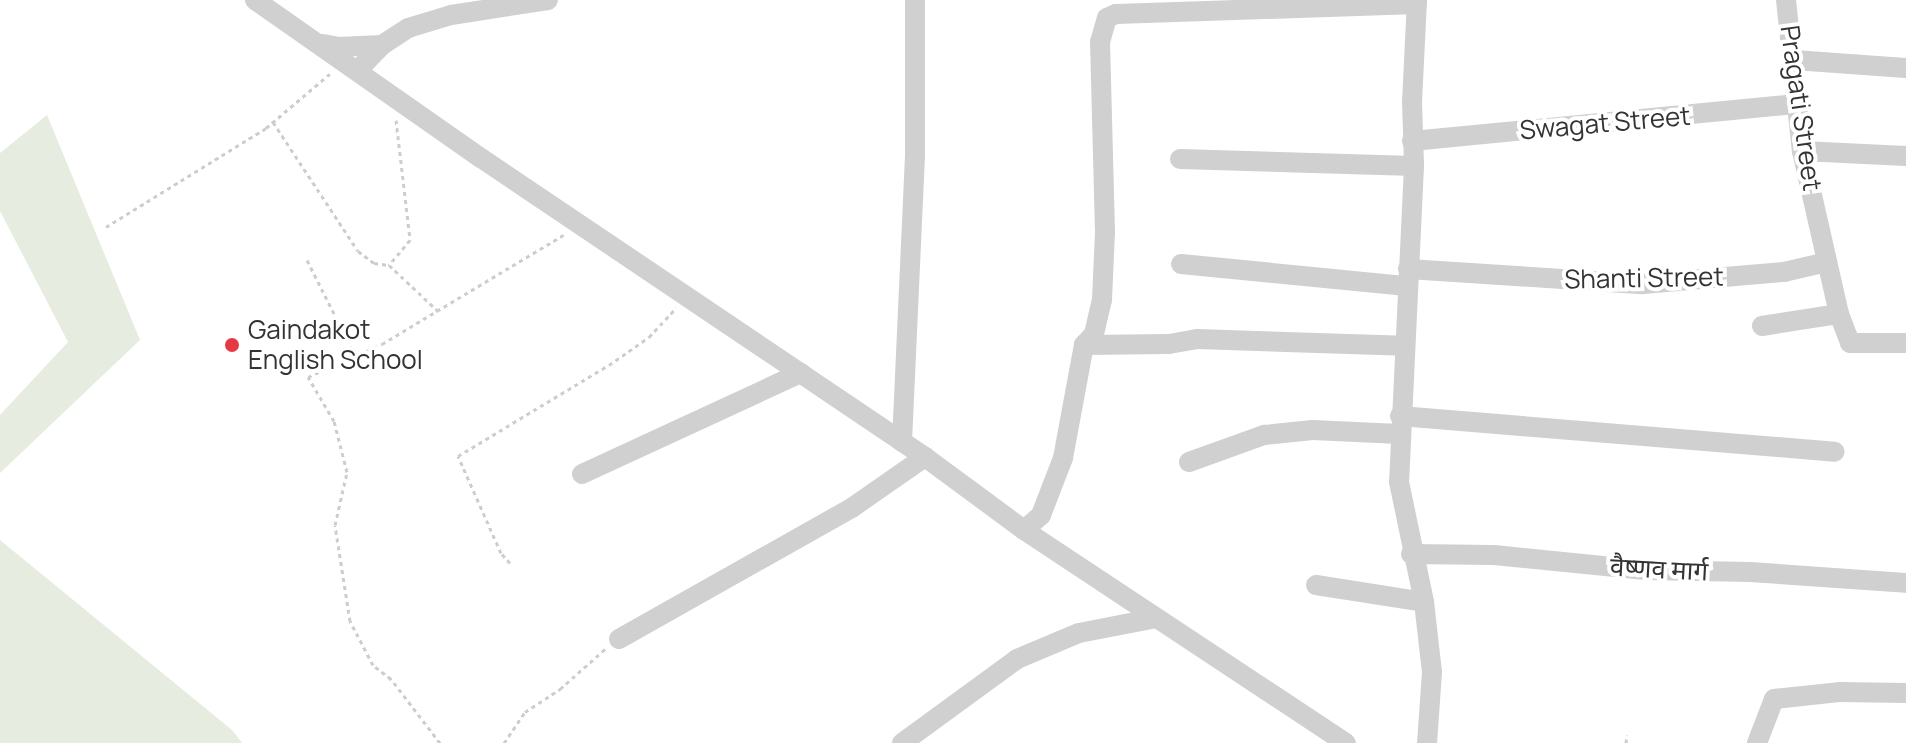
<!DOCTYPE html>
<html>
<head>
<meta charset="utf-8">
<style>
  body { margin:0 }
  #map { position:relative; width:1906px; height:743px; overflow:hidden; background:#fff; font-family:Manrope,"Noto Sans Devanagari",sans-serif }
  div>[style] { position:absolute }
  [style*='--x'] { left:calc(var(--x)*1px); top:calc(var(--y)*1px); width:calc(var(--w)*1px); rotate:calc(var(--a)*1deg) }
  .green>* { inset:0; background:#e6ecdf }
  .path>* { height:3px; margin-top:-1.5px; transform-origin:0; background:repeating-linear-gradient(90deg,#cdcdcd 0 4px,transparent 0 8px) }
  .minor>* { height:20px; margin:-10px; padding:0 10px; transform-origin:10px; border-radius:10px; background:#d0d0d0 }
  .dots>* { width:22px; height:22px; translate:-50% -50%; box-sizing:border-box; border:4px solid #fff; border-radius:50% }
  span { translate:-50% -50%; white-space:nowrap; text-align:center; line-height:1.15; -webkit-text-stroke:8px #fff; paint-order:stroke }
  .street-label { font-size:26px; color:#333 }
  .poi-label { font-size:26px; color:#333 }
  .left { translate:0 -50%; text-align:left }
</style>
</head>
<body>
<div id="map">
  <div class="green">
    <div style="clip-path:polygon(47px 115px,140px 340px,0 473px,0 415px,68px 342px,0 211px,0 153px)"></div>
    <div style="clip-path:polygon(0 540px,232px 730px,242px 743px,0 743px)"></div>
  </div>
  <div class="path">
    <div style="--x:396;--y:120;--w:121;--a:83.3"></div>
    <div style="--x:410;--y:240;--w:33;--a:130"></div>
    <div style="--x:389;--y:265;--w:67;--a:43.2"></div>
    <div style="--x:273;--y:122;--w:154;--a:56.6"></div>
    <div style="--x:358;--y:251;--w:20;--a:37"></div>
    <div style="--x:374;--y:263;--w:15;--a:8"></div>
    <div style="--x:106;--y:227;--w:188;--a:-31.7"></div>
    <div style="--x:266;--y:128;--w:87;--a:-40.3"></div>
    <div style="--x:307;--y:260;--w:106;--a:63.2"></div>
    <div style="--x:510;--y:563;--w:13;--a:-132"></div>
    <div style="--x:501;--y:553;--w:106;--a:-113.9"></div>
    <div style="--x:458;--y:456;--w:176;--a:-31.1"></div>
    <div style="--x:609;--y:365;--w:49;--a:-35"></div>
    <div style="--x:649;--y:337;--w:40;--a:-47"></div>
    <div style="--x:440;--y:743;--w:81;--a:-127.4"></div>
    <div style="--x:391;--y:679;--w:23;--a:-142"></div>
    <div style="--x:373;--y:665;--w:50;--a:-117.6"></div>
    <div style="--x:350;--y:621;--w:97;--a:-98.9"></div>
    <div style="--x:335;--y:525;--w:54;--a:-77.2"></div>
    <div style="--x:347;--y:472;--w:53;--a:-104.3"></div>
    <div style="--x:334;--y:421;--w:51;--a:-120.6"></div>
    <div style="--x:308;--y:377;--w:81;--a:-24"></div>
    <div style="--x:382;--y:344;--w:214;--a:-31"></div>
    <div style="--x:504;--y:743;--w:37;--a:-56"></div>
    <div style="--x:525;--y:712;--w:42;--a:-33.3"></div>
    <div style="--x:560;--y:689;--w:62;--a:-41.7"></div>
    <div style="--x:1626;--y:743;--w:8;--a:-83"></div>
  </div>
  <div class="minor">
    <div style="--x:255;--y:0;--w:276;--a:35"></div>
    <div style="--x:481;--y:158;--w:535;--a:33.96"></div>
    <div style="--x:925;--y:457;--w:123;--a:36.4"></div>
    <div style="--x:1024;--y:530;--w:386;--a:33.5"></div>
    <div style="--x:1417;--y:0;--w:101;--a:92.8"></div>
    <div style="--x:1412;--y:101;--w:65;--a:88.2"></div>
    <div style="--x:1414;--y:166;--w:316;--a:92.7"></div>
    <div style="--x:1399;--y:482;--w:123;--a:78.2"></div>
    <div style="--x:1424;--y:602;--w:70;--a:83.5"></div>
    <div style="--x:1432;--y:672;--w:71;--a:94"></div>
    <div style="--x:1786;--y:0;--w:152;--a:84"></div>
    <div style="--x:1802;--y:151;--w:167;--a:77.2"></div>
    <div style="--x:1839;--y:314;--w:31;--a:69"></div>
    <div style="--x:1850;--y:343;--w:56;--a:0"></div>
    <div style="--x:323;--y:44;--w:15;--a:11"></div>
    <div style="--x:338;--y:47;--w:44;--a:-2.6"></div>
    <div style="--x:1794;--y:60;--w:112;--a:4.1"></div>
    <div style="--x:358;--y:70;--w:35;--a:-46"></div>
    <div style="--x:382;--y:45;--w:31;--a:-33"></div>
    <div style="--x:408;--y:28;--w:45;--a:-16.8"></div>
    <div style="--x:451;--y:15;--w:98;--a:-8.8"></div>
    <div style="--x:1412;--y:141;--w:387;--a:-5.5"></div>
    <div style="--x:1802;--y:151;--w:104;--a:2.8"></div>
    <div style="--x:1180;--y:159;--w:234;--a:1.7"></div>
    <div style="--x:1181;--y:264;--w:227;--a:5.6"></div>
    <div style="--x:1408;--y:269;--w:235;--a:3.7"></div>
    <div style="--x:1643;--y:284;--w:142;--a:-4.9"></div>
    <div style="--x:1784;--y:272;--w:44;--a:-13.1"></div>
    <div style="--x:1762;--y:326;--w:78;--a:-8.9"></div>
    <div style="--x:1084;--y:345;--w:85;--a:-0.7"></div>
    <div style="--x:1169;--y:344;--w:28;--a:-10"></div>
    <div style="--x:1197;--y:339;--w:207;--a:1.9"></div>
    <div style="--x:1400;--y:416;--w:436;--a:4.7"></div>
    <div style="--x:902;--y:442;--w:288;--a:-87.4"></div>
    <div style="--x:915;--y:154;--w:154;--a:-90"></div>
    <div style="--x:1189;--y:462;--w:80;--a:-19.8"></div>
    <div style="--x:1264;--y:435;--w:49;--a:-5.8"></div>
    <div style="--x:1313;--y:430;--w:86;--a:2.7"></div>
    <div style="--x:582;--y:474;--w:241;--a:-24.8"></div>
    <div style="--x:1024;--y:530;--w:23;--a:-41"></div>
    <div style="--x:1041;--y:515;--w:61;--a:-68.9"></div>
    <div style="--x:1063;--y:458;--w:115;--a:-79.5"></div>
    <div style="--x:1084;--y:345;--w:15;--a:-48"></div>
    <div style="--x:1094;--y:334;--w:35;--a:-77"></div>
    <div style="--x:1102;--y:300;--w:68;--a:-87.5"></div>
    <div style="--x:1105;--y:232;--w:190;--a:-91.5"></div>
    <div style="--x:1100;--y:42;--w:25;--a:-74"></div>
    <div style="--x:1107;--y:18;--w:10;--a:-24"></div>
    <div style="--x:1116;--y:14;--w:301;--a:-1.9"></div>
    <div style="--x:1411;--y:554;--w:83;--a:0.7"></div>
    <div style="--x:1494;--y:555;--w:152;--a:5.7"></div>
    <div style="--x:1645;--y:570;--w:105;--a:1.1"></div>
    <div style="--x:1750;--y:572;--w:156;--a:4"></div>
    <div style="--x:1316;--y:585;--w:109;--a:8.9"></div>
    <div style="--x:619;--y:639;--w:269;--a:-29.4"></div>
    <div style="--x:853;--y:507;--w:88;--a:-34.8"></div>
    <div style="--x:902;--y:743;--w:142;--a:-36.1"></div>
    <div style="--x:1017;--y:659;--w:67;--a:-22.8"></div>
    <div style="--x:1079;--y:633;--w:78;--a:-11"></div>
    <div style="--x:1757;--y:743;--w:47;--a:-68.9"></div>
    <div style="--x:1774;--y:699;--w:65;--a:-6.1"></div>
    <div style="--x:1839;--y:692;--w:67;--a:0.9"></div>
  </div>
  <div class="dots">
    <div style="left:232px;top:345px;background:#e63946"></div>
  </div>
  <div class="street-label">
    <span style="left:1801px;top:108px;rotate:82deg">Pragati Street</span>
    <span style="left:1605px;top:123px;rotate:-5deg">Swagat Street</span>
    <span style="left:1644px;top:278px;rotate:-1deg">Shanti Street</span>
    <span style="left:1659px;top:569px;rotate:3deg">वैष्णव मार्ग</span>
  </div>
  <div class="poi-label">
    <span class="left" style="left:248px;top:345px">Gaindakot<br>English School</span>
  </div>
</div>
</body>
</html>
